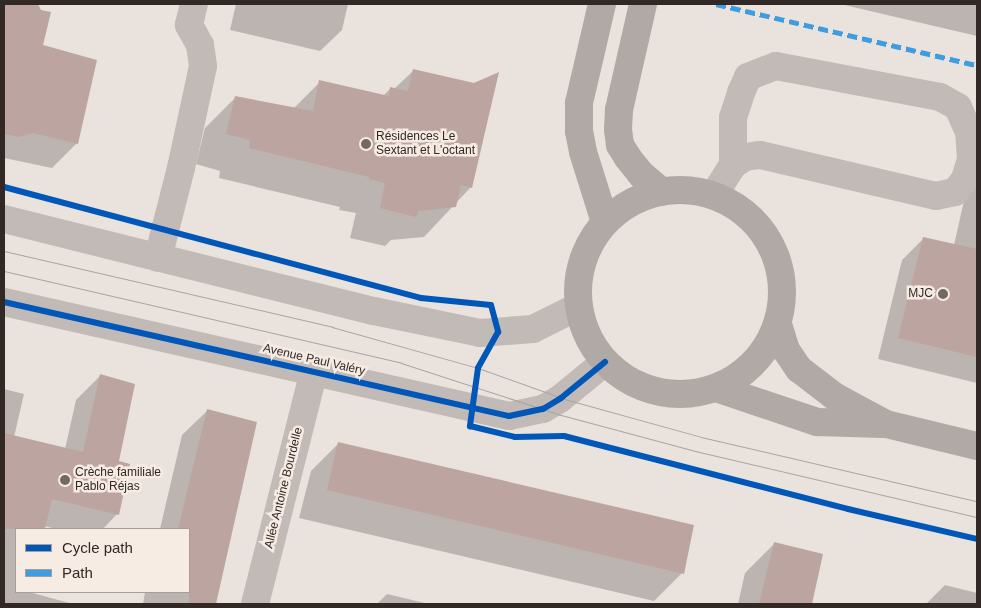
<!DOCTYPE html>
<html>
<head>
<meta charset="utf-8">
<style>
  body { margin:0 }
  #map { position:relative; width:981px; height:608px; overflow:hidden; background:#eae2dd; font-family:Arial,sans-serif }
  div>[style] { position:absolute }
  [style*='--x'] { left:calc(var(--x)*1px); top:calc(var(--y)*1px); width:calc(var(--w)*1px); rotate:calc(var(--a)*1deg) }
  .shadow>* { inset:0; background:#0003 }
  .building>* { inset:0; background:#bca5a0 }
  .minor>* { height:28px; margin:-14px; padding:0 14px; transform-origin:14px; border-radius:14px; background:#c2bab6 }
  .major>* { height:28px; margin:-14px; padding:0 14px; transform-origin:14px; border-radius:14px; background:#b0a9a6 }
  .major>.ring { margin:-14px; padding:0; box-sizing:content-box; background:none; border:28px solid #b0a9a6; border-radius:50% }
  .tram>* { height:1px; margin:-0.5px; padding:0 0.5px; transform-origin:0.5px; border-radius:0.5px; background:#aaa4a1 }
  .quiet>* { height:5px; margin-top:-2.5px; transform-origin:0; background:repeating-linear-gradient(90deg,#3e9ce0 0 10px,transparent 0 15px) }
  .cycleway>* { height:6px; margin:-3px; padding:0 3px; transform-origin:3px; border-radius:3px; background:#0057b8 }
  .dots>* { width:14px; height:14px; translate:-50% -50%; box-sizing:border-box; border:2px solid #f7ece4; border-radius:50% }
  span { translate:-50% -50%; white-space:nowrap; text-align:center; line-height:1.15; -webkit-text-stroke:5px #f7ece4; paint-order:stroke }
  .poi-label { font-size:12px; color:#322826 }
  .left { translate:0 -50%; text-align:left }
  .right { translate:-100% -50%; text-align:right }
  .street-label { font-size:12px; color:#322826 }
  .frame { position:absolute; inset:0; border:5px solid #322826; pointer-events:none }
  .legend { position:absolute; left:15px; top:528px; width:175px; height:65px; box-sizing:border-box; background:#f7ece4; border:1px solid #a89e98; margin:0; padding:6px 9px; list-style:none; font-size:15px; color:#322826 }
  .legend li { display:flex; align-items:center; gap:10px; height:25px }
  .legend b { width:25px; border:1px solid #a89e98 }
</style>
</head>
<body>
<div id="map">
  <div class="shadow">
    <div style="clip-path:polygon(4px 4px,37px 4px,40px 11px,41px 46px,77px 143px,52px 168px,4px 158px)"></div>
    <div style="clip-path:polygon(236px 4px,348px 4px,342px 30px,320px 51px,230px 30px)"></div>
    <div style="clip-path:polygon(840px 4px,977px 4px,977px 36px)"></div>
    <div style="clip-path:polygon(414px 70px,471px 187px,424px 237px,391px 240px,385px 246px,350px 238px,356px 213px,339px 210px,340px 207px,219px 178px,220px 171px,196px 164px,205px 128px,235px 98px,293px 109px,320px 82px,383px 96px,391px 88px,394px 89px)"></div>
    <div style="clip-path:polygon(977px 143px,977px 383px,878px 359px,902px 260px,923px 239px,954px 245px)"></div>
    <div style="clip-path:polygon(100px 376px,117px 462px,117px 514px,103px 529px,56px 529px,44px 526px,43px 529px,16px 529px,16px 592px,29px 592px,73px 604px,4px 604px,4px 389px,24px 394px,14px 437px,65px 449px,76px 400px)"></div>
    <div style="clip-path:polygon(207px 411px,256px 423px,215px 604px,143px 604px,145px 592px,189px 592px,189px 529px,160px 529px,182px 435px)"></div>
    <div style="clip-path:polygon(339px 443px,682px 573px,654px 601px,299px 518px,311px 471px)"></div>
    <div style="clip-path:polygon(774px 544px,822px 554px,810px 604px,738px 604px,745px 573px)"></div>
    <div style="clip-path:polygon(945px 585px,977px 593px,977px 604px,926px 604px)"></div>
    <div style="clip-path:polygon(387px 594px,429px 604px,377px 604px)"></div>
  </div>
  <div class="building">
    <div style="clip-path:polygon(4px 4px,38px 4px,41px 10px,51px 12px,43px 45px,97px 60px,78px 144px,33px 133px,19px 137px,4px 134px)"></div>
    <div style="clip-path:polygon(413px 69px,474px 83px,499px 72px,472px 188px,461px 185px,456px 207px,418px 211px,416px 217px,380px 208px,385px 183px,369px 179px,369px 177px,249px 148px,250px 140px,226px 134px,235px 96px,313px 111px,319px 80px,389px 96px,390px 87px,408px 91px)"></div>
    <div style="clip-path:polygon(923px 237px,977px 249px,977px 357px,898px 338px)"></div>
    <div style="clip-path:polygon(100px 374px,135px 384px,119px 461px,130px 464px,119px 515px,52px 499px,45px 529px,4px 529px,4px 433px,83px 452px)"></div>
    <div style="clip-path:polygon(207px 409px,257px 422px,216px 604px,189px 604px,189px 529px,178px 529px)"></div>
    <div style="clip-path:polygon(338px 442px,694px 525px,684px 574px,327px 490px)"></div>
    <div style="clip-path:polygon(774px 542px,823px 554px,812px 604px,759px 604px)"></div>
  </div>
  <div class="minor">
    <div style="--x:714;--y:195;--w:36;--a:-58"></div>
    <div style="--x:733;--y:165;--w:14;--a:-34"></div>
    <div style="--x:745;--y:157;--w:15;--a:-8"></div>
    <div style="--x:760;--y:155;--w:181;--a:13.1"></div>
    <div style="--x:936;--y:196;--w:19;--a:-12"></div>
    <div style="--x:955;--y:192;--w:16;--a:-52"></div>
    <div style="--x:965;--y:179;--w:21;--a:-73"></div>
    <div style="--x:971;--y:159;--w:27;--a:-94"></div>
    <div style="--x:969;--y:132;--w:27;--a:-114"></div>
    <div style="--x:958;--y:107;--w:21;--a:-151"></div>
    <div style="--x:940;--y:97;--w:167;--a:-169.3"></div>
    <div style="--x:776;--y:66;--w:30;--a:159"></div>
    <div style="--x:748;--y:77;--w:17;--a:114"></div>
    <div style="--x:741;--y:93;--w:26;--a:108"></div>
    <div style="--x:733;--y:118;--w:47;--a:90"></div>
    <div style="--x:4;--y:219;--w:381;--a:14"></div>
    <div style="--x:374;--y:311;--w:108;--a:11.7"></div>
    <div style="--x:480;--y:333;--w:53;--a:-4.3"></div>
    <div style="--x:533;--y:329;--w:51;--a:-26.6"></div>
    <div style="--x:158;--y:258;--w:93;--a:-75.7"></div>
    <div style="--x:181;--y:168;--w:104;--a:-77.8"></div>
    <div style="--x:203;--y:66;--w:21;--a:-98"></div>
    <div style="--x:200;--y:45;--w:23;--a:-119"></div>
    <div style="--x:189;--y:25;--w:22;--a:-77"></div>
    <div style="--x:4;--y:302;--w:518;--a:12.72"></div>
    <div style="--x:509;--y:416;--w:35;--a:-12"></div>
    <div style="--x:543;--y:409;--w:21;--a:-31"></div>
    <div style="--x:561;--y:398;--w:57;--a:-39.3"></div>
    <div style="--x:255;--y:604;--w:240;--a:-75.8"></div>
  </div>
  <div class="major">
    <div style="--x:602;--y:4;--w:102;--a:103.1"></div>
    <div style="--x:579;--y:103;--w:28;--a:90"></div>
    <div style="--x:579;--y:131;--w:21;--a:79"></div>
    <div style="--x:583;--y:152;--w:73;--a:72.6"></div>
    <div style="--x:643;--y:4;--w:109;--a:102.8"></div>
    <div style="--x:619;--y:110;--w:19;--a:93"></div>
    <div style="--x:618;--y:129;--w:16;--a:83"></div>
    <div style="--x:620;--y:145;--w:15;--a:58"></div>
    <div style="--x:628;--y:158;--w:22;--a:51"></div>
    <div style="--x:642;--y:175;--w:26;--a:40"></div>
    <div class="ring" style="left:578px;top:190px;width:176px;height:176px"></div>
    <div style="--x:778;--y:324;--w:27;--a:73"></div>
    <div style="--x:786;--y:350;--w:23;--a:56"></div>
    <div style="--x:799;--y:369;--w:44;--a:37.6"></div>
    <div style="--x:834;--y:396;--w:59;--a:28.3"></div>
    <div style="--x:886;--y:424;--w:94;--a:13.6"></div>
    <div style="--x:716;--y:388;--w:107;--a:18.6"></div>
    <div style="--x:817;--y:422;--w:65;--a:1.8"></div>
  </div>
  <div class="tram">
    <div style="--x:4;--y:251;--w:337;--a:13"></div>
    <div style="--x:332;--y:327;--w:152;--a:15.7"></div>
    <div style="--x:478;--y:368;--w:96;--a:19.6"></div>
    <div style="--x:568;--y:400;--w:138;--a:15.5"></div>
    <div style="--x:701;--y:437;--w:283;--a:13.1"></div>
    <div style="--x:4;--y:271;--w:408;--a:13"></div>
    <div style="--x:401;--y:363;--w:168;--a:18"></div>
    <div style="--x:561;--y:415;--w:139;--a:15"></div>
    <div style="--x:695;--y:451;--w:290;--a:13.2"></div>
  </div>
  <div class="quiet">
    <div style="--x:716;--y:4;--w:268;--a:13.2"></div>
  </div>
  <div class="cycleway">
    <div style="--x:4;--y:187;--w:432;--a:14.9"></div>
    <div style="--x:421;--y:298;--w:70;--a:5.7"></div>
    <div style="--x:491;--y:305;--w:28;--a:75"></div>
    <div style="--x:498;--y:332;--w:41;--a:119.1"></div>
    <div style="--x:478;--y:368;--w:59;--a:97.9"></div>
    <div style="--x:470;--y:426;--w:46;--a:13.7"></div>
    <div style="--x:515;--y:437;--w:49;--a:-1.2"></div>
    <div style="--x:564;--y:436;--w:293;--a:14.4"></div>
    <div style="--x:848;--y:509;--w:132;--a:13.1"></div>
    <div style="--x:4;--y:302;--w:518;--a:12.72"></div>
    <div style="--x:509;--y:416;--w:35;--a:-12"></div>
    <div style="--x:543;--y:409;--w:21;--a:-31"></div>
    <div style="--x:561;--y:398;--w:57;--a:-39.3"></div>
  </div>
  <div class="dots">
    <div style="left:366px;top:144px;background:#726966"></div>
    <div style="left:943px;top:294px;background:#726966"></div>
    <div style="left:65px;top:480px;background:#726966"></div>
  </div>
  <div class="poi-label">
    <span class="left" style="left:376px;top:144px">Résidences Le<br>Sextant et L'octant</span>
    <span class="right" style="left:933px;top:294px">MJC</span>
    <span class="left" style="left:75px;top:480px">Crèche familiale<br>Pablo Réjas</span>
  </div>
  <div class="street-label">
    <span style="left:314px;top:360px;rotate:13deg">Avenue Paul Valéry</span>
    <span style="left:284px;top:488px;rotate:-76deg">Allée Antoine Bourdelle</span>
  </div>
  <div class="frame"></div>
  <ul class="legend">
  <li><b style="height:6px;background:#0057b8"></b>Cycle path</li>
  <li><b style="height:6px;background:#3e9ce0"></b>Path</li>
  </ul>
</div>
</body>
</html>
